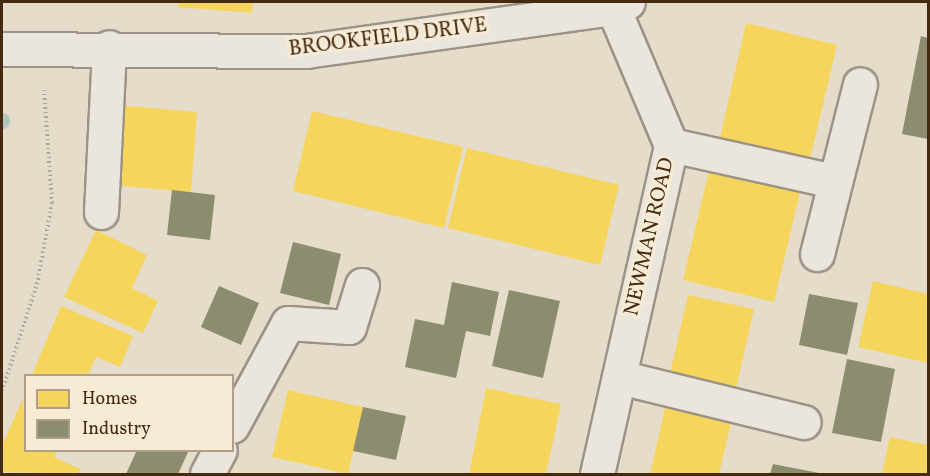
<!DOCTYPE html>
<html>
<head>
<meta charset="utf-8">
<style>
  body { margin:0 }
  #map { position:relative; width:930px; height:476px; overflow:hidden; background:#e6dcca; font-family:Vollkorn,serif }
  div>[style] { position:absolute }
  [style*='--x'] { left:calc(var(--x)*1px); top:calc(var(--y)*1px); width:calc(var(--w)*1px); rotate:calc(var(--a)*1deg) }
  .homes>* { inset:0; background:#f6d55c }
  .industry>* { inset:0; background:#8c8c6e }
  .stream>* { height:15px; margin:-7.5px; padding:0 7.5px; transform-origin:7.5px; border-radius:7.5px; background:#b2c6bb }
  .path>* { height:4px; margin-top:-2px; transform-origin:0; background:repeating-linear-gradient(90deg,#ada69c 0 1.5px,transparent 0 4.5px) }
  .roads { filter:drop-shadow(2px 0 #9c9386) drop-shadow(-2px 0 #9c9386) drop-shadow(0 2px #9c9386) drop-shadow(0 -2px #9c9386) }
  .minor>* { height:33px; margin:-16.5px; padding:0 16.5px; transform-origin:16.5px; border-radius:16.5px; background:#ebe6dd }
  span { translate:-50% -50%; white-space:nowrap; text-align:center; line-height:1.15; -webkit-text-stroke:6px #f7ebd5; paint-order:stroke }
  .street-label { font-size:21px; color:#452a12 }
  .frame { position:absolute; inset:0; border:3px solid #452a12; pointer-events:none }
  .legend { position:absolute; left:24px; top:374px; width:210px; height:78px; box-sizing:border-box; background:#f7ebd5; border:2px solid #b09e87; margin:0; padding:8px 10px; list-style:none; font-size:18px; color:#452a12 }
  .legend li { display:flex; align-items:center; gap:12px; height:30px }
  .legend b { width:30px; border:2px solid #b09e87 }
</style>
</head>
<body>
<div id="map">
  <div class="homes">
    <div style="clip-path:polygon(178px 2px,253px 2px,252px 13px,178px 7px)"></div>
    <div style="clip-path:polygon(746px 23px,837px 45px,809px 163px,719px 142px)"></div>
    <div style="clip-path:polygon(117px 105px,197px 112px,191px 192px,111px 185px)"></div>
    <div style="clip-path:polygon(312px 111px,463px 147px,444px 228px,293px 191px)"></div>
    <div style="clip-path:polygon(467px 148px,619px 185px,600px 265px,448px 228px)"></div>
    <div style="clip-path:polygon(711px 162px,802px 184px,774px 302px,683px 280px)"></div>
    <div style="clip-path:polygon(96px 230px,147px 255px,132px 288px,158px 301px,143px 333px,64px 297px)"></div>
    <div style="clip-path:polygon(873px 281px,928px 294px,928px 363px,858px 347px)"></div>
    <div style="clip-path:polygon(688px 295px,754px 309px,735px 393px,669px 378px)"></div>
    <div style="clip-path:polygon(61px 306px,133px 336px,120px 367px,96px 357px,88px 375px,32px 375px)"></div>
    <div style="clip-path:polygon(486px 388px,561px 404px,546px 474px,469px 474px)"></div>
    <div style="clip-path:polygon(288px 390px,363px 407px,348px 474px,272px 457px)"></div>
    <div style="clip-path:polygon(23px 398px,26px 450px,57px 450px,54px 457px,80px 469px,78px 474px,2px 472px,2px 446px)"></div>
    <div style="clip-path:polygon(666px 404px,732px 418px,719px 474px,650px 474px)"></div>
    <div style="clip-path:polygon(890px 437px,928px 445px,928px 474px,882px 474px)"></div>
  </div>
  <div class="industry">
    <div style="clip-path:polygon(921px 36px,928px 38px,928px 139px,902px 134px)"></div>
    <div style="clip-path:polygon(172px 190px,215px 195px,210px 240px,167px 235px)"></div>
    <div style="clip-path:polygon(293px 242px,341px 254px,329px 305px,280px 293px)"></div>
    <div style="clip-path:polygon(452px 282px,499px 292px,490px 336px,466px 331px,456px 378px,405px 367px,415px 319px,444px 325px)"></div>
    <div style="clip-path:polygon(219px 286px,259px 303px,241px 345px,201px 327px)"></div>
    <div style="clip-path:polygon(509px 290px,560px 301px,543px 378px,492px 366px)"></div>
    <div style="clip-path:polygon(809px 294px,858px 303px,847px 355px,799px 345px)"></div>
    <div style="clip-path:polygon(847px 359px,895px 369px,881px 442px,832px 433px)"></div>
    <div style="clip-path:polygon(363px 407px,406px 416px,396px 460px,353px 451px)"></div>
    <div style="clip-path:polygon(137px 450px,189px 450px,178px 474px,126px 474px)"></div>
    <div style="clip-path:polygon(773px 464px,819px 473px,819px 474px,770px 474px)"></div>
  </div>
  <div class="stream">
    <div style="--x:2;--y:121;--w:1;--a:-90"></div>
  </div>
  <div class="path">
    <div style="--x:2;--y:391;--w:113;--a:-71.9"></div>
    <div style="--x:37;--y:284;--w:82;--a:-79.5"></div>
    <div style="--x:52;--y:203;--w:113;--a:-94"></div>
  </div>
  <div class="roads">
    <div class="minor">
      <div style="--x:2;--y:49;--w:304;--a:0.4"></div>
      <div style="--x:306;--y:51;--w:310;--a:-8"></div>
      <div style="--x:613;--y:8;--w:16;--a:-22"></div>
      <div style="--x:671;--y:145;--w:167;--a:12.5"></div>
      <div style="--x:101;--y:212;--w:165;--a:-87.2"></div>
      <div style="--x:817;--y:254;--w:175;--a:-75.8"></div>
      <div style="--x:619;--y:377;--w:190;--a:13.7"></div>
      <div style="--x:232;--y:426;--w:117;--a:-61.5"></div>
      <div style="--x:288;--y:323;--w:61;--a:3.8"></div>
      <div style="--x:349;--y:327;--w:44;--a:-72.8"></div>
      <div style="--x:207;--y:474;--w:27;--a:-62"></div>
      <div style="--x:597;--y:474;--w:337;--a:-77.3"></div>
      <div style="--x:671;--y:145;--w:149;--a:-112.9"></div>
    </div>
  </div>
  <div class="street-label">
    <span style="left:388px;top:38px;rotate:-7deg">BROOKFIELD DRIVE</span>
    <span style="left:650px;top:237px;rotate:-77deg">NEWMAN ROAD</span>
  </div>
  <div class="frame"></div>
  <ul class="legend">
  <li><b style="height:16px;background:#f6d55c"></b>Homes</li>
  <li><b style="height:16px;background:#8c8c6e"></b>Industry</li>
  </ul>
</div>
</body>
</html>
